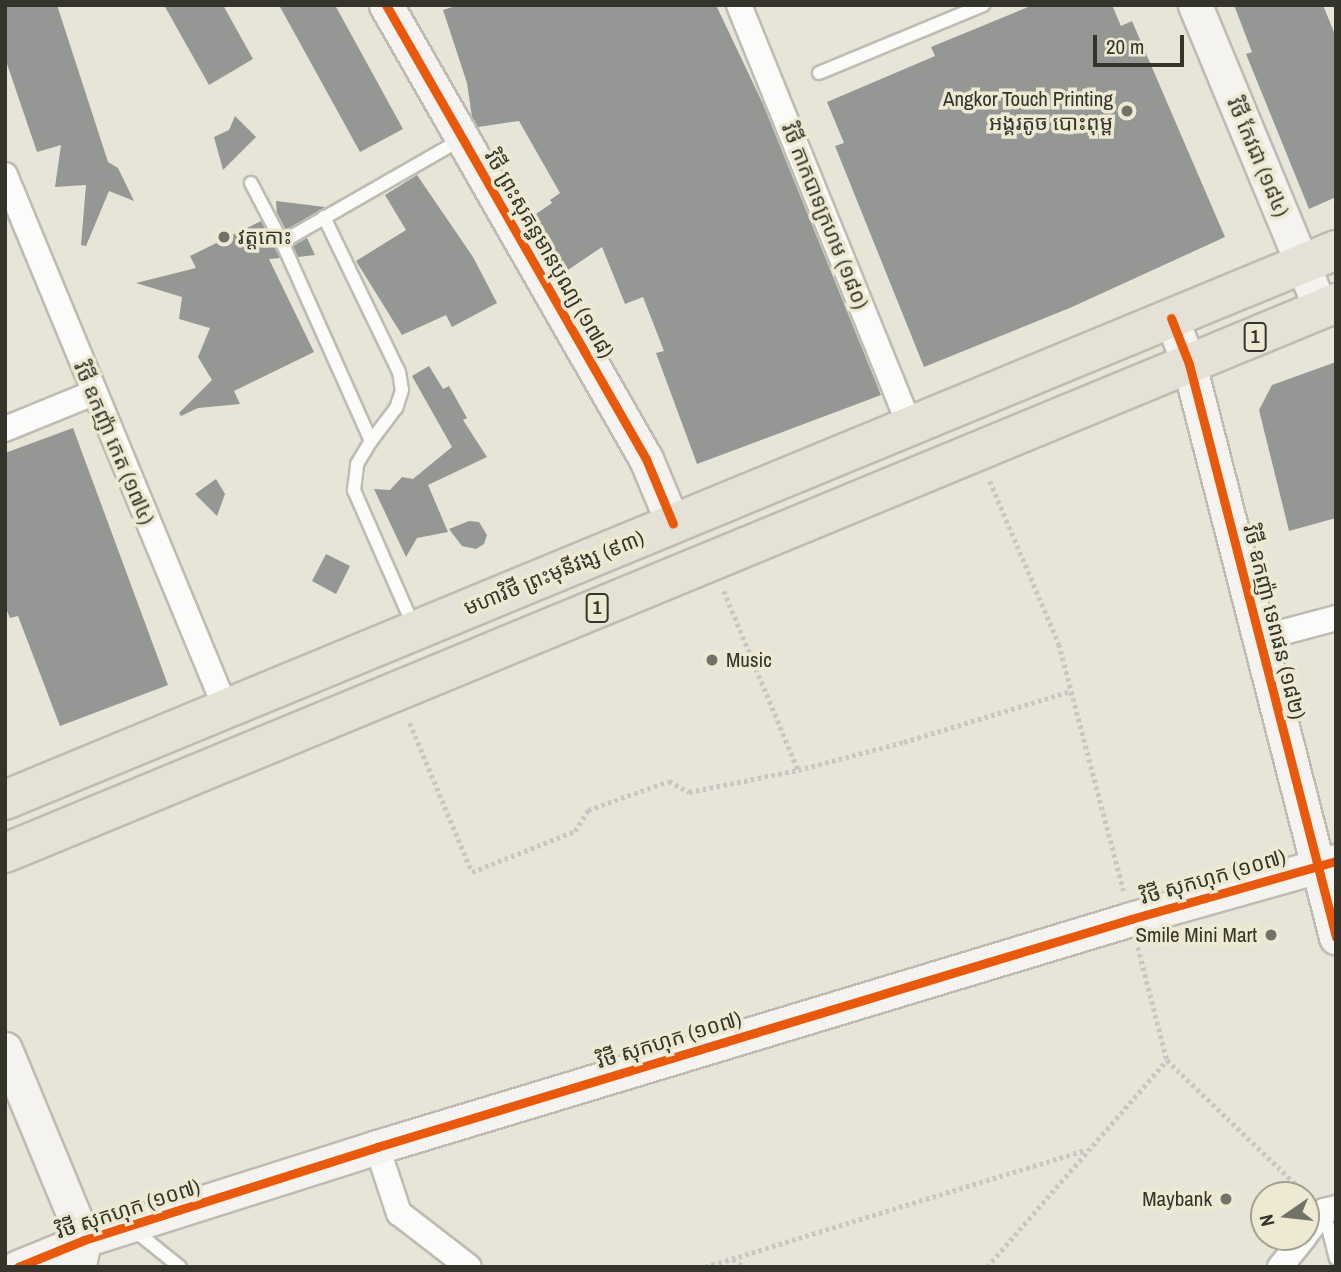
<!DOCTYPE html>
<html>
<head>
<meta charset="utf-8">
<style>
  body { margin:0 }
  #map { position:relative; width:1341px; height:1272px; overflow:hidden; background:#e7e5d8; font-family:"Archivo Narrow","Noto Sans Khmer",sans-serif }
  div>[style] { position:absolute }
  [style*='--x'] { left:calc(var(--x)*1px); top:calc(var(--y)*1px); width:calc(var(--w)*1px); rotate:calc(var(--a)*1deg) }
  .building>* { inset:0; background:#949793 }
  .path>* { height:4.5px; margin-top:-2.25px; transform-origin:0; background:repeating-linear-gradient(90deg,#c7c7c3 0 3.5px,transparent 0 7px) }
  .roads { filter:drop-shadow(2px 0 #bebcb2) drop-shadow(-2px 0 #bebcb2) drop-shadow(0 2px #bebcb2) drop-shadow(0 -2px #bebcb2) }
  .lane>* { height:12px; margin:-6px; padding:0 6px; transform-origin:6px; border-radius:6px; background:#fbfbf9 }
  .street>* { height:24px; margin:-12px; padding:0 12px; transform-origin:12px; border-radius:12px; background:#fbfbf9 }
  .secondary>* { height:33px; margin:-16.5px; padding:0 16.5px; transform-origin:16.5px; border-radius:16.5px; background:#f5f3ef }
  .highway>* { height:38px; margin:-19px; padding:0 19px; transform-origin:19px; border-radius:19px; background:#e4e2d7 }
  .cycleway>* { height:9px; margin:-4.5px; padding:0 4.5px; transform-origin:4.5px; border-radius:4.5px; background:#e8590c }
  .dots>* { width:19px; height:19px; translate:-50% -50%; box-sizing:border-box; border:4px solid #ede9d2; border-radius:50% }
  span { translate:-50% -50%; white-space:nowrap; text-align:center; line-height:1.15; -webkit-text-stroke:7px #ede9d2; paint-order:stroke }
  .shield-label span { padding:2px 5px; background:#ede9d2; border:2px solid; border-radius:5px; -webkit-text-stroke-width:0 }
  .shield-label { font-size:19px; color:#35342b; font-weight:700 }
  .poi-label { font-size:21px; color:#35342b }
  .right { translate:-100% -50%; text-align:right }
  .left { translate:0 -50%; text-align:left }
  .street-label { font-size:21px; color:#35342b }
  .frame { position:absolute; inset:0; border:7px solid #35342b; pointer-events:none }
  .north { position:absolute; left:1250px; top:1181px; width:70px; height:70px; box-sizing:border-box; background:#ede9d2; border:2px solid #a3a18f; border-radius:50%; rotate:256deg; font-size:19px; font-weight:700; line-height:28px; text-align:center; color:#35342b }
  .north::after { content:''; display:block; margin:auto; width:24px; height:32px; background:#737268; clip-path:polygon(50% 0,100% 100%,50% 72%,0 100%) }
  .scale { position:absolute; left:1093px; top:35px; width:91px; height:32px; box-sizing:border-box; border:4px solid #35342b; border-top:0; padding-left:9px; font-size:21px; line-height:24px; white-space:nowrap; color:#35342b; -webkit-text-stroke:5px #ede9d2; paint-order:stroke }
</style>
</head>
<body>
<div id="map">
  <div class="building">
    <div style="clip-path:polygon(5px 5px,57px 5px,108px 162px,118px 168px,134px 201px,109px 191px,86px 246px,81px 245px,86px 185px,55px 187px,61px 145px,37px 152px,5px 58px)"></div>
    <div style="clip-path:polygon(164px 5px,223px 5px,253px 59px,209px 85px)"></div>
    <div style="clip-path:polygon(279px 5px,335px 5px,403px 129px,360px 152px)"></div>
    <div style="clip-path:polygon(459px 5px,716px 5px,763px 104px,881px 395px,697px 464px,656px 353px,664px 351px,643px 297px,625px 304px,602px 247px,562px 274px,530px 218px,552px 203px,550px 200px,560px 193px,519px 121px,478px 127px,472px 117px,467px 83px,443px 10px)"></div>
    <div style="clip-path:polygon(1033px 5px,1112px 5px,1121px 26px,1132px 21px,1225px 237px,1072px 307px,924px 367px,835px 146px,844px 143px,827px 102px,935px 56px,931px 47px)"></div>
    <div style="clip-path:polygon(1234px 5px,1323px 5px,1336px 37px,1336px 197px,1309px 209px,1246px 54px,1252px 52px)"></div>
    <div style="clip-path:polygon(235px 116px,256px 137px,223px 170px,214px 137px,229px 130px)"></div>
    <div style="clip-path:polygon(417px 175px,473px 257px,497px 303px,452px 327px,446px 315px,402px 335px,356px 261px,406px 230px,385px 195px)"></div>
    <div style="clip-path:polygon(276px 201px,325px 207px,286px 230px,277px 213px)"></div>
    <div style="clip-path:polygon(261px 221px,280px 258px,269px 259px,314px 352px,234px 391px,240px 404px,198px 408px,181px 416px,179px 413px,212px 380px,198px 357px,210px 328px,179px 319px,182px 297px,136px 283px,196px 268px,190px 256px)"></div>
    <div style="clip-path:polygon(307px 238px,315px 255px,298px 257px,293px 246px)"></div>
    <div style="clip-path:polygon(1336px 362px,1336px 518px,1289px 531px,1259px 410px,1272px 385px)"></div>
    <div style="clip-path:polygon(429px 366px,443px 389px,449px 386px,467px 418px,463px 420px,487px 457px,428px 485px,448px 532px,417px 538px,406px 557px,374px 489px,390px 490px,402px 477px,413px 479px,452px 447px,412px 376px)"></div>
    <div style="clip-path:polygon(73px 428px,168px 685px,60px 726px,18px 616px,10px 618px,5px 606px,5px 453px)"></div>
    <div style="clip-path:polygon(216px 479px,225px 494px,217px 516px,195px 494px)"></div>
    <div style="clip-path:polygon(469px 521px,479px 522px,487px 535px,484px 544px,476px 549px,462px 546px,449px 529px)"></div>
    <div style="clip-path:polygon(326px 554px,350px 566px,336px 594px,312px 581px)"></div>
  </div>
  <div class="path">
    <div style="--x:990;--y:481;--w:177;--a:67.1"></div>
    <div style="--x:1059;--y:644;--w:255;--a:75.3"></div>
    <div style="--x:724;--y:591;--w:194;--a:67.5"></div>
    <div style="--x:798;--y:770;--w:110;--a:-14.8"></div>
    <div style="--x:904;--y:742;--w:175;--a:-17"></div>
    <div style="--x:410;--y:723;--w:161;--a:67.4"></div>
    <div style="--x:472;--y:872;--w:111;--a:-21.7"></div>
    <div style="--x:575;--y:831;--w:25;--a:-58"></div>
    <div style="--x:588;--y:810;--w:86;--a:-19.7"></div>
    <div style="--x:669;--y:781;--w:23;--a:29"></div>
    <div style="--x:689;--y:792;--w:111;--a:-11.4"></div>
    <div style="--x:1138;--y:947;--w:117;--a:75.6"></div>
    <div style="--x:1167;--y:1060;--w:193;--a:44"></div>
    <div style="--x:733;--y:1259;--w:14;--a:36"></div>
    <div style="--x:705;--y:1267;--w:399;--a:-17.1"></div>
    <div style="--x:987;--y:1267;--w:274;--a:-49"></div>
  </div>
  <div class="roads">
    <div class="lane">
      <div style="--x:819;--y:73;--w:178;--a:-22.5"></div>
      <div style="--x:251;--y:183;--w:67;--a:62.3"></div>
      <div style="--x:324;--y:217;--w:172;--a:64.2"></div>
      <div style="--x:399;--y:372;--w:18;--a:81"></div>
      <div style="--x:402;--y:390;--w:19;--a:108"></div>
      <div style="--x:396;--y:408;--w:41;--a:127.1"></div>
      <div style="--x:414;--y:627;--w:150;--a:-113.7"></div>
      <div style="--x:354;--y:490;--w:26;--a:-83"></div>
      <div style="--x:357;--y:464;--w:27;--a:-59"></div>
      <div style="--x:371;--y:441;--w:218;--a:-114.1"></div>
      <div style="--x:282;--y:242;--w:207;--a:-29.8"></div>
      <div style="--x:1324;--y:1211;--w:49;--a:76"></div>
      <div style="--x:134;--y:1230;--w:59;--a:38.8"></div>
    </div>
    <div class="street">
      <div style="--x:739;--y:5;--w:455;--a:67.9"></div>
      <div style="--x:5;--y:175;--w:578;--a:67.52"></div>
      <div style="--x:5;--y:429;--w:95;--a:-22.2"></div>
      <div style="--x:1261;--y:638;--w:78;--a:-14.9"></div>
      <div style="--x:377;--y:1147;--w:70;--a:71.6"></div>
      <div style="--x:399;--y:1213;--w:88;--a:37.6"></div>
      <div style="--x:1306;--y:1234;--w:29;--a:-52"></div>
      <div style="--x:1324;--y:1211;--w:12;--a:-14"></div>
      <div style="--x:1280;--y:1267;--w:38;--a:-51"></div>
    </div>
    <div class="secondary">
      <div style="--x:386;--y:5;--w:523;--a:60.2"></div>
      <div style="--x:646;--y:459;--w:70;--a:67.4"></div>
      <div style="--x:1195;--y:5;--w:329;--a:67.5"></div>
      <div style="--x:1171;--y:318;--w:49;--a:68.6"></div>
      <div style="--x:1189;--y:364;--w:592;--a:75.61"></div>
      <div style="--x:5;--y:1049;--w:207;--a:67.5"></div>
      <div style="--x:84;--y:1240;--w:21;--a:101"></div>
      <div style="--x:18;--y:1267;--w:71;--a:-22.2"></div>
      <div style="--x:84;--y:1240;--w:307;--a:-17.6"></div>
      <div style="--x:377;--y:1147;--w:788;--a:-16.82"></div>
      <div style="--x:1131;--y:919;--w:213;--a:-15.8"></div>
    </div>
    <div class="highway">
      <div style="--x:5;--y:800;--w:1440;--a:-22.45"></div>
      <div style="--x:5;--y:853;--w:1440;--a:-22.45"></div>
    </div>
  </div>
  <div class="cycleway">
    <div style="--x:386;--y:5;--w:523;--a:60.2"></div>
    <div style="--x:646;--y:459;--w:70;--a:67.4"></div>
    <div style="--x:1171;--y:318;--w:49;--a:68.6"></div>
    <div style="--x:1189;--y:364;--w:592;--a:75.61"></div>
    <div style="--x:18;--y:1267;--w:71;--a:-22.2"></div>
    <div style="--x:84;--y:1240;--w:307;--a:-17.6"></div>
    <div style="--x:377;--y:1147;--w:788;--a:-16.82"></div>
    <div style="--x:1131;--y:919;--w:213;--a:-15.8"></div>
  </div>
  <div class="dots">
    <div style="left:1127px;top:111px;background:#737268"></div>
    <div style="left:224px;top:237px;background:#737268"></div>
    <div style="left:712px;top:660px;background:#737268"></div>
    <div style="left:1271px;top:935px;background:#737268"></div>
    <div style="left:1226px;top:1199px;background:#737268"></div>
  </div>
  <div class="shield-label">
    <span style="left:1255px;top:337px">1</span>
    <span style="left:597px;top:608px">1</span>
  </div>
  <div class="poi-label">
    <span class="right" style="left:1113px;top:111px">Angkor Touch Printing<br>អង្គរតូច បោះពុម្ព</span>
    <span class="left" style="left:238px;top:237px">វត្តកោះ</span>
    <span class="left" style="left:726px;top:660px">Music</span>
    <span class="right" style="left:1257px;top:935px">Smile Mini Mart</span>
    <span class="right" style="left:1212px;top:1199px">Maybank</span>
  </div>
  <div class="street-label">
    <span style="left:1258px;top:157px;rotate:67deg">វិថី កែវជា (១៨៤)</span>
    <span style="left:825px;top:216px;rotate:68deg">វិថី កាកបាទក្រហម (១៨០)</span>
    <span style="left:549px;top:254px;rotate:60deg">វិថី ព្រះសុគន្ធមានបុណ្យ (១៧៨)</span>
    <span style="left:114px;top:443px;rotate:67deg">វិថី ឧកញ៉ា កេត (១៧៤)</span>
    <span style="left:554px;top:573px;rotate:-22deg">មហាវិថី ព្រះមុនីវង្ស (៩៣)</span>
    <span style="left:1274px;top:622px;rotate:76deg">វិថី ឧកញ៉ា ទេពផន (១៨២)</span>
    <span style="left:1213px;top:877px;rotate:-16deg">វិថី សុកហុក (១០៧)</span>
    <span style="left:669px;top:1040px;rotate:-17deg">វិថី សុកហុក (១០៧)</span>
    <span style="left:128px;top:1209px;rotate:-18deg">វិថី សុកហុក (១០៧)</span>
  </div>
  <div class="frame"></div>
  <div class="north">N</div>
  <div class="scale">20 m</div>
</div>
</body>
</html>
